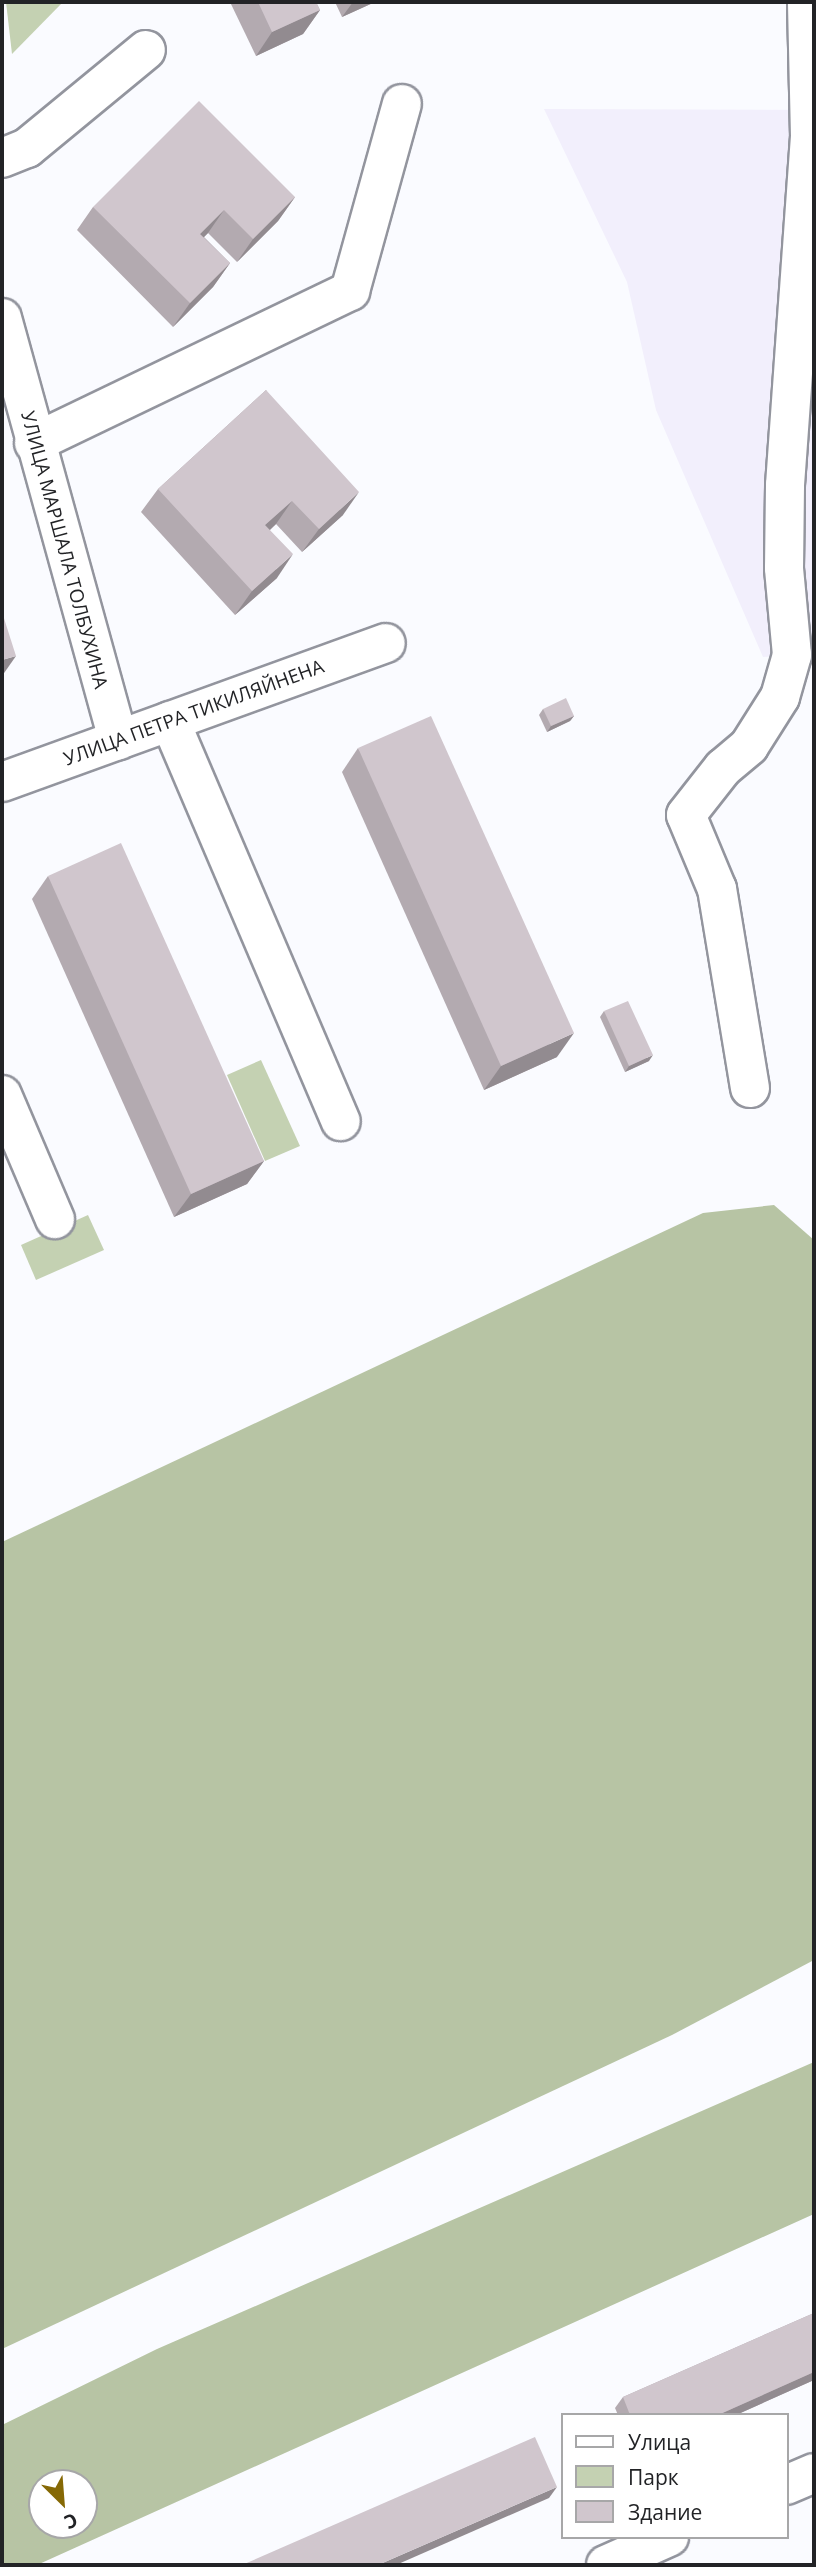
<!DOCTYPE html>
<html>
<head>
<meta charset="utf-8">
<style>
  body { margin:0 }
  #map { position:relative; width:816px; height:2567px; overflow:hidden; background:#fafbff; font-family:"Open Sans",sans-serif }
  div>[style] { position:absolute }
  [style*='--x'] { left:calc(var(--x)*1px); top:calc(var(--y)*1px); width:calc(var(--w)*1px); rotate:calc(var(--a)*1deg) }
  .education>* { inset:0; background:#f2effc }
  .green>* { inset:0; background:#c4d1b2 }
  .forest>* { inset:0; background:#b7c4a4 }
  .roads { filter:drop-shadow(2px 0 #93959e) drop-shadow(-2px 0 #93959e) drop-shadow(0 2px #93959e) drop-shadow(0 -2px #93959e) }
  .minor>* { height:38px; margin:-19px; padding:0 19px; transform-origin:19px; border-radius:19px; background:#fff }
  .wall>* { inset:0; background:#b3aab0 }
  .shaded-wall>* { inset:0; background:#928b90 }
  .building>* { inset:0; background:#d0c6cd }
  span { translate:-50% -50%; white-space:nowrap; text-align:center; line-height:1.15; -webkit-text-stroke:5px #fff; paint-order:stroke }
  .street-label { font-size:19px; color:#222326 }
  .frame { position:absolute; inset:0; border:4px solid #222326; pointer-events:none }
  .legend { position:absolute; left:561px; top:2413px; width:228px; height:126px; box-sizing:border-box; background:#fff; border:2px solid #a7a7a8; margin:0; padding:9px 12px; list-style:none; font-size:21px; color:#222326 }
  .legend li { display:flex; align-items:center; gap:14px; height:35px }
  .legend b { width:35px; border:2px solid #a7a7a8 }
  .north { position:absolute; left:28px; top:2469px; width:70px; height:70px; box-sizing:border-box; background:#fff; border:2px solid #a7a7a8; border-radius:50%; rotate:155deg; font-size:19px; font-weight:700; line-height:28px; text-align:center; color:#222326 }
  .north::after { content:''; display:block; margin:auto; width:24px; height:32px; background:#866905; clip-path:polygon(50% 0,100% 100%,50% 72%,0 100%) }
</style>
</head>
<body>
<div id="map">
  <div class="education">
    <div style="clip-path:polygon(544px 109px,814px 110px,814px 654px,763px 657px,656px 410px,627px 282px)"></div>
  </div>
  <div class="green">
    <div style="clip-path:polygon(6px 2px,63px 2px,12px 54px)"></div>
    <div style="clip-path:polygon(261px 1060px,300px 1146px,265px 1161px,227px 1075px)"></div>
    <div style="clip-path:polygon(88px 1215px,104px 1250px,36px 1280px,21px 1245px)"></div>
  </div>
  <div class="forest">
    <div style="clip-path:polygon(774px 1205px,814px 1240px,814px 1960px,672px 2035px,2px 2349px,2px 1542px,703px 1213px)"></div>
    <div style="clip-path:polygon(evenodd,814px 2062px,814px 2214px,37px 2565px,2px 2565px,2px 2425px,157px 2349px,814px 2062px,42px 2483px,84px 2483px,84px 2525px,42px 2525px,42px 2483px)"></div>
  </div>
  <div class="roads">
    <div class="minor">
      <div style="--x:2;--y:158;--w:27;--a:-22"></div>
      <div style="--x:27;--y:148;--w:154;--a:-39.5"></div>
      <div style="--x:2;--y:318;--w:438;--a:74.6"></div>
      <div style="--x:34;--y:443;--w:351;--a:-25.7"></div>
      <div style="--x:350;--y:291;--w:194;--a:-74.5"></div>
      <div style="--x:170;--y:721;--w:435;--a:66.9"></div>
      <div style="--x:2;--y:782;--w:408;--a:-19.9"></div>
      <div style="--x:750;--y:1088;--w:202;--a:-99.4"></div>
      <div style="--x:717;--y:889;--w:80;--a:-112.7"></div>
      <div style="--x:686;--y:815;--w:60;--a:-51.8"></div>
      <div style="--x:723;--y:768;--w:34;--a:-40"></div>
      <div style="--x:749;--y:746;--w:58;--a:-57.7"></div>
      <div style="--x:780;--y:697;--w:44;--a:-74.1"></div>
      <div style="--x:792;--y:655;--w:87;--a:-95.3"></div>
      <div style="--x:784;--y:568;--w:83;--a:-89.3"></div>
      <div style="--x:785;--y:485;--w:350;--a:-85.9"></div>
      <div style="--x:810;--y:136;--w:134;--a:-91.3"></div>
      <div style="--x:2;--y:1095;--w:135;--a:66.9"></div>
      <div style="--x:786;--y:2485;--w:30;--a:-23"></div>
      <div style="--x:606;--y:2565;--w:69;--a:-24"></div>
    </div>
  </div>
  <div class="wall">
    <div style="clip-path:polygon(230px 2px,316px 2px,320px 10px,303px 34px,256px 56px)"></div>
    <div style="clip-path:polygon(335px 2px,375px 2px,342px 17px)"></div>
    <div style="clip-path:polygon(295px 197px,278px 221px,237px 262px,208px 233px,204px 237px,230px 263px,213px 287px,173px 327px,77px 230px,93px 207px)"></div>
    <div style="clip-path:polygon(266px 390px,343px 515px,302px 552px,276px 524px,270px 530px,277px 578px,235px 615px,141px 512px,158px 489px)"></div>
    <div style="clip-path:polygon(543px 709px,574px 716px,570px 721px,547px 732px,539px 715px)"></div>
    <div style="clip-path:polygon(358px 748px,557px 1057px,484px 1090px,342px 772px)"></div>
    <div style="clip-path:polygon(48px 876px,264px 1161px,247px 1184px,174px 1217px,32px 899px)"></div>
    <div style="clip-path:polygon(604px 1011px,649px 1061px,625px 1072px,600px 1017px)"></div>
    <div style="clip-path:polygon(814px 2313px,814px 2380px,736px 2415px,618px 2415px,615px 2408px,623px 2397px)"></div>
  </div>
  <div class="shaded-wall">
    <div style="clip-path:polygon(353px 2px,375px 2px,342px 17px)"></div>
    <div style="clip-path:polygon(320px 10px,303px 34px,256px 56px,272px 32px)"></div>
    <div style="clip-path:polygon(295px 197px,278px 221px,237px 262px,253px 239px)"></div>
    <div style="clip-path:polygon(224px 210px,208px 233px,184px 257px,200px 234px)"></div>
    <div style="clip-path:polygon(230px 263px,213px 287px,173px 327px,190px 303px)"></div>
    <div style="clip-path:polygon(359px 492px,343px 515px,302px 552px,319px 529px)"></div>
    <div style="clip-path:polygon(292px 501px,276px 524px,249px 549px,265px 525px)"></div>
    <div style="clip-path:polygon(293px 554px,277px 578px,235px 615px,252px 591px)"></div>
    <div style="clip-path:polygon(16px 656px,2px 676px,2px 660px)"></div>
    <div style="clip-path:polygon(574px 716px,570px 721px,547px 732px,551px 726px)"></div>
    <div style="clip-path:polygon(574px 1033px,557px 1057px,484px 1090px,501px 1066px)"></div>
    <div style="clip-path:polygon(653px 1055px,649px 1061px,625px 1072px,629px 1066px)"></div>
    <div style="clip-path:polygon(264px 1161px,247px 1184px,174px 1217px,191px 1194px)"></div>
    <div style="clip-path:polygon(814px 2372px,814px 2380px,736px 2415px,718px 2415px)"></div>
    <div style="clip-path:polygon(557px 2487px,549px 2498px,396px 2565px,378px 2565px)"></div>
  </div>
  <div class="building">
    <div style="clip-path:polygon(258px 2px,316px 2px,320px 10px,272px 32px)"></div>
    <div style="clip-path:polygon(199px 101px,295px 197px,253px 239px,224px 210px,200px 234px,230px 263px,190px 303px,93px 207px)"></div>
    <div style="clip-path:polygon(266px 390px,359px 492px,319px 529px,292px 501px,265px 525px,293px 554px,252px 591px,158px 489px)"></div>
    <div style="clip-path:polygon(2px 612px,16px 656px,2px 660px)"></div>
    <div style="clip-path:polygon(566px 698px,574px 716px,551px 726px,543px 709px)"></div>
    <div style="clip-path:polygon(431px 716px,574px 1033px,501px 1066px,358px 748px)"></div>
    <div style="clip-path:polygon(121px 843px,264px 1161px,191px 1194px,48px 876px)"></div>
    <div style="clip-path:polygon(628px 1001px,653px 1055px,629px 1066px,604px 1011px)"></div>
    <div style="clip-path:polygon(814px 2313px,814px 2372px,718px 2415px,630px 2415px,623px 2397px)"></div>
    <div style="clip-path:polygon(535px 2437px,557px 2487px,378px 2565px,242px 2565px)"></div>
  </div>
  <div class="street-label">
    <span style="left:64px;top:550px;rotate:75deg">УЛИЦА МАРШАЛА ТОЛБУХИНА</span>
    <span style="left:194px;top:713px;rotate:-20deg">УЛИЦА ПЕТРА ТИКИЛЯЙНЕНА</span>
  </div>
  <div class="frame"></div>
  <ul class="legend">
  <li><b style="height:9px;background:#fff"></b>Улица</li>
  <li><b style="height:19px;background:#c4d1b2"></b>Парк</li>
  <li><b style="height:19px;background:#d0c6cd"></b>Здание</li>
  </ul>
  <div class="north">С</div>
</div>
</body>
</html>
